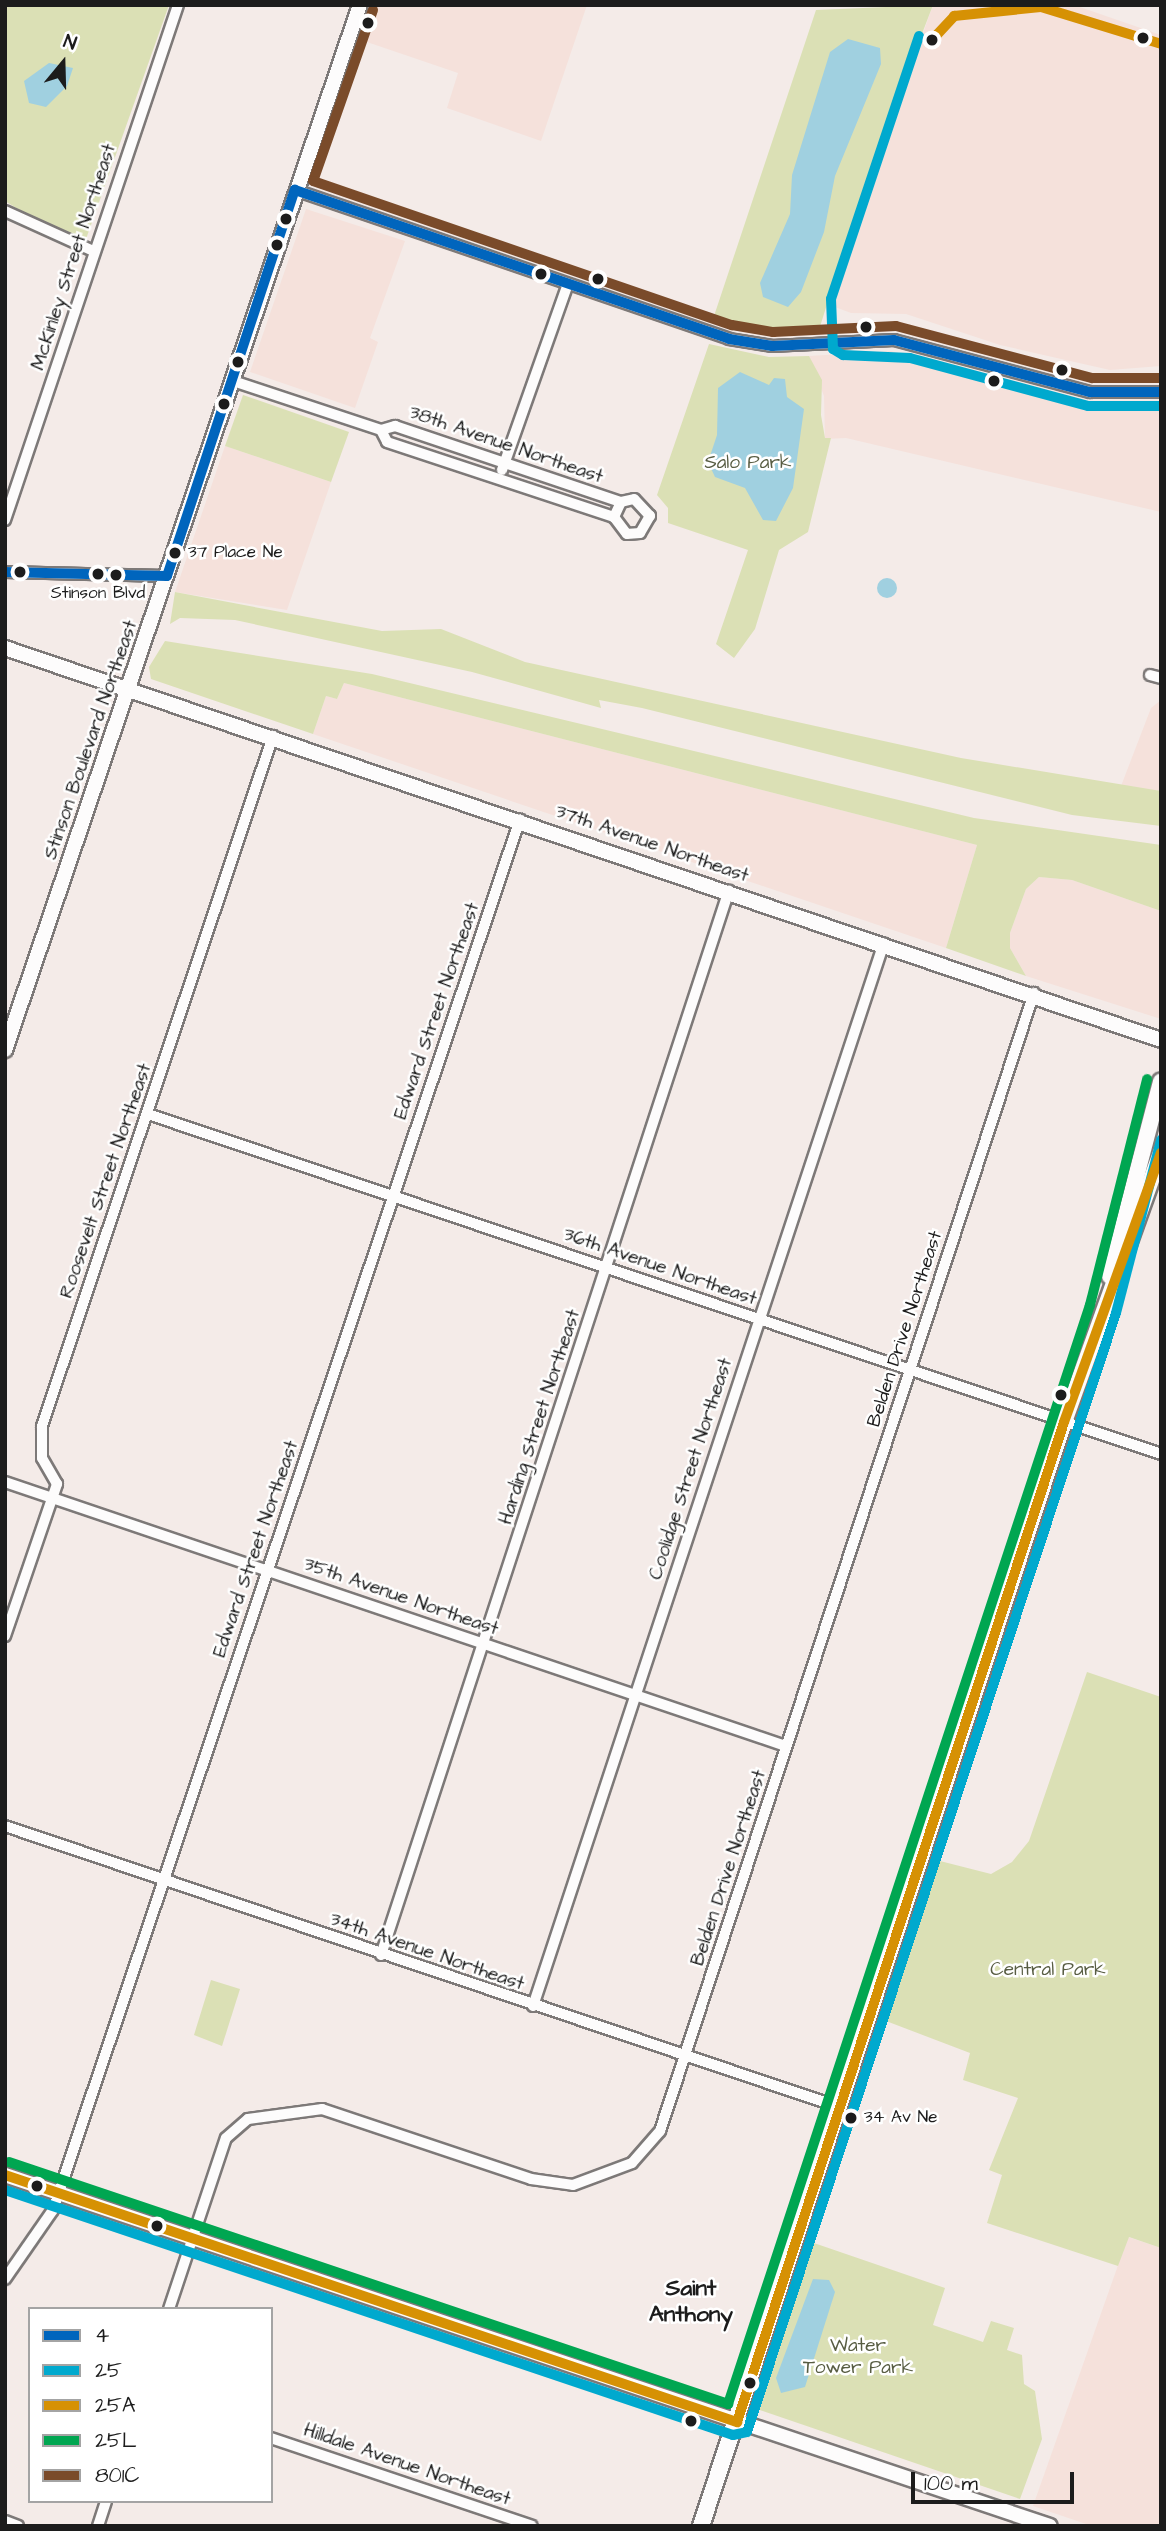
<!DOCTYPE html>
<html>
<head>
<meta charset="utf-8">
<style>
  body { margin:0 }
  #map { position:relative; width:1166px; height:2531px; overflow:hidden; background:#f4ebe8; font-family:"Architects Daughter",sans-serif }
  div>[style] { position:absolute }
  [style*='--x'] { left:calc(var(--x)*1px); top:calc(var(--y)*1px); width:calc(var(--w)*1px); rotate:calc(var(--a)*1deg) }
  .built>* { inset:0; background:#f5e1db }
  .green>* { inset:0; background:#dbe0b5 }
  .water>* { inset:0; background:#a0d0e0 }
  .round { border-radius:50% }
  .roads { filter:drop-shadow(2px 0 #7d7978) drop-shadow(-2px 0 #7d7978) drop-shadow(0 2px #7d7978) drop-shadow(0 -2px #7d7978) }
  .minor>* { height:10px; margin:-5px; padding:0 5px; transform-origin:5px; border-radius:5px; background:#fdfcfc }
  .tertiary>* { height:14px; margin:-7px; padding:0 7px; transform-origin:7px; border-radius:7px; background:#fdfcfc }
  .secondary>* { height:16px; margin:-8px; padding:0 8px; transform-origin:8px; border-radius:8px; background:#fdfcfc }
  .bus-1>* { height:10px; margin:-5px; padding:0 5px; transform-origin:5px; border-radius:5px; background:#0065bd }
  .bus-2>* { height:10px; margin:-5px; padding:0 5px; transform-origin:5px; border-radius:5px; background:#00a9ce }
  .bus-3>* { height:10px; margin:-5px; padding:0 5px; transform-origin:5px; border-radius:5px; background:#d69104 }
  .bus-4>* { height:10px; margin:-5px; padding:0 5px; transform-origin:5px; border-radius:5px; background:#00a651 }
  .bus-5>* { height:10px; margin:-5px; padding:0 5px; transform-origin:5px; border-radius:5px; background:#7a4b2a }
  .dots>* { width:19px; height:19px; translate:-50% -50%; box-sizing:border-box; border:4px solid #fff; border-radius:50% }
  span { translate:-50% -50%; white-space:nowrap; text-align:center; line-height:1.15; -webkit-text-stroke:5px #fff; paint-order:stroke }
  .bus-label { font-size:17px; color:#1c1c1c }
  .left { translate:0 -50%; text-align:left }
  .street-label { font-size:19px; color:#1c1c1c }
  .park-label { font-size:19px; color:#585d43 }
  .quarter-label { font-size:23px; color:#1c1c1c; font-weight:700 }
  .frame { position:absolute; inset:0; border:7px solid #1c1c1c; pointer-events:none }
  .legend { position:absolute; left:28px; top:2307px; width:245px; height:196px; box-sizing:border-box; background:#fff; border:2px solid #a4a4a4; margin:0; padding:9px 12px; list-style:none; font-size:21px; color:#1c1c1c }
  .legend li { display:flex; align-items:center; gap:14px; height:35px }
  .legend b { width:35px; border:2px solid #a4a4a4 }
  .north { position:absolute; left:28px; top:28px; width:70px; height:70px; -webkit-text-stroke:5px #fff; paint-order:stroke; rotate:19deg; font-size:19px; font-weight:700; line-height:28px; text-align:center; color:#1c1c1c }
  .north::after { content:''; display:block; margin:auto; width:24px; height:32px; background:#1c1c1c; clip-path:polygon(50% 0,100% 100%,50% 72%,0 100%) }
  .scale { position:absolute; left:911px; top:2472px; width:163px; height:32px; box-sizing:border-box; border:4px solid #1c1c1c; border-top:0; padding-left:9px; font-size:21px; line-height:24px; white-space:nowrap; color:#1c1c1c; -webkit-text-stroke:5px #fff; paint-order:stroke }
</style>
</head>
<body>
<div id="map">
  <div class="built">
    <div style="clip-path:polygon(373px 5px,587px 5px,541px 141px,447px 108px,458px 73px,361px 40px)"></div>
    <div style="clip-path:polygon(933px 5px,1074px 5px,1161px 35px,1161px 366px,1110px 370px,1000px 345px,906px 314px,851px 313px,827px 304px)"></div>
    <div style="clip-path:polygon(306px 209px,405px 241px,370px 338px,378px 342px,355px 408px,250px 372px)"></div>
    <div style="clip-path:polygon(891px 351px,1088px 403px,1161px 403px,1161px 512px,846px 438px,825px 439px,824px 396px,809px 356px)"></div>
    <div style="clip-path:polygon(225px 446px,331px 482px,287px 610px,175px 592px)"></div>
    <div style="clip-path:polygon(344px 683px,977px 845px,946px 948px,313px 734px,326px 696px,337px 699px)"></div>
    <div style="clip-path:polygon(1161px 700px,1161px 791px,1121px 786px,1151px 708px)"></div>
    <div style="clip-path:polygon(1039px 877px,1072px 880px,1161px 911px,1161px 1019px,1026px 976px,1010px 948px,1010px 933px,1026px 889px)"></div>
    <div style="clip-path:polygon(1128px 2237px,1161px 2248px,1161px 2526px,1092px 2526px,1033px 2506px)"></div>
  </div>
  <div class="green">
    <div style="clip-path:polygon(5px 5px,169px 5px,86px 239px,42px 224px,5px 201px)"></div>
    <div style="clip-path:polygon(933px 5px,865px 183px,818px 333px,772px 335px,712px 322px,816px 10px)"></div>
    <div style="clip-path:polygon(709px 344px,769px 357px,809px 356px,822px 380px,821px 415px,825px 438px,831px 438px,808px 532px,779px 550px,755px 629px,734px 658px,716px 644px,748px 550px,668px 523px,668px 508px,657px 495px)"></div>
    <div style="clip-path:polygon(243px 395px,349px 432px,331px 482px,225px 446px)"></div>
    <div style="clip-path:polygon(175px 592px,382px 631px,441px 629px,525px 662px,961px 758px,1161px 791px,1161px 826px,1072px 815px,642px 708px,599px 700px,601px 708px,472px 672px,235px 620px,180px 618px,170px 624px)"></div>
    <div style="clip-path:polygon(165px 641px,372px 674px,974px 818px,1161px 845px,1161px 911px,1072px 880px,1039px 877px,1026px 889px,1010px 933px,1010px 948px,1026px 976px,946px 948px,977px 845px,344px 683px,337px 699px,326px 696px,313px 734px,151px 679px,149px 667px)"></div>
    <div style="clip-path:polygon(1087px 1672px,1161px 1697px,1161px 2248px,1129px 2237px,1118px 2266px,987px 2223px,1002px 2175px,989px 2170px,1018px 2098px,963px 2080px,970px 2053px,886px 2021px,940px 1861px,991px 1874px,1012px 1862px,1029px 1841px)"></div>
    <div style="clip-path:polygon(211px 1980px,240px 1989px,222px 2046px,194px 2035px)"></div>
    <div style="clip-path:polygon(811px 2242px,945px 2288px,933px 2325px,983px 2342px,991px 2321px,1014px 2328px,1007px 2350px,1022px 2355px,1024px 2384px,1035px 2391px,1042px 2439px,1020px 2499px,754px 2408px)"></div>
  </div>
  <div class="water">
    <div style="clip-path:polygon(848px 39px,880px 48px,881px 64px,835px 176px,824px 232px,801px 292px,788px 307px,763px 297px,760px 283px,790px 214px,792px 175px,830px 52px)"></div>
    <div style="clip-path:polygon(49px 63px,73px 68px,67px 86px,46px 107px,29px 103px,24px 81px)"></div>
    <div style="clip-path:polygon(740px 372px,769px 385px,774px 378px,785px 379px,787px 397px,804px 409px,793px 488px,776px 521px,763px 520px,745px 488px,715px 477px,708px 462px,717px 435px,718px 388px)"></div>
    <div class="round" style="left:877px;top:578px;width:20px;height:20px"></div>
    <div style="clip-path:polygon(813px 2279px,829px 2280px,835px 2292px,805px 2387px,781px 2393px,776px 2378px)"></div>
  </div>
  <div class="roads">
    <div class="minor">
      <div style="--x:295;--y:190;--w:459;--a:18.9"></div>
      <div style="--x:729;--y:339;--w:44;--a:9.2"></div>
      <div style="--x:772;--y:346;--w:122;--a:-2.8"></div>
      <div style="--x:894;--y:340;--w:203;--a:14.9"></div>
      <div style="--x:1090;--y:392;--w:71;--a:0"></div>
      <div style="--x:5;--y:211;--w:97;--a:24.4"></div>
      <div style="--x:233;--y:381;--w:156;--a:18.3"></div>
      <div style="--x:381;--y:430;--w:15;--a:-16"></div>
      <div style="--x:395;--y:426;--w:238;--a:18.6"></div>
      <div style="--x:381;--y:430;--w:13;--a:63"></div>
      <div style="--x:387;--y:442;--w:239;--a:18.3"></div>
      <div style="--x:614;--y:517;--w:21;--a:53"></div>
      <div style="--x:627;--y:534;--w:13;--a:-4"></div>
      <div style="--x:640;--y:533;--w:20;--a:-60"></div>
      <div style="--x:650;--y:516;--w:23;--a:-133"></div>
      <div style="--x:634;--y:499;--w:13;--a:167"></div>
      <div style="--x:621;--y:502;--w:17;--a:115"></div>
      <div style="--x:502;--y:470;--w:197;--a:-70.5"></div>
      <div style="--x:5;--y:520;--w:543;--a:-71.43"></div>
      <div style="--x:5;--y:572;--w:162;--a:1.4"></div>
      <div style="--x:1150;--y:675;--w:11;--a:15"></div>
      <div style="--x:148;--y:1114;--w:1069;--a:18.55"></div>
      <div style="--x:5;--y:1482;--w:824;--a:18.68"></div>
      <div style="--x:5;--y:1636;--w:161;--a:-71.1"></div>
      <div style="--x:57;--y:1484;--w:30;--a:-120"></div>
      <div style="--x:42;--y:1458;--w:32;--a:-90"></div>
      <div style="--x:42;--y:1426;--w:728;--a:-71.49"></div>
      <div style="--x:5;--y:1826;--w:880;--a:18.62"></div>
      <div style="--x:381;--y:1955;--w:1120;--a:-71.9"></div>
      <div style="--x:533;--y:2006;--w:1119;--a:-71.73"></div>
      <div style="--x:5;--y:2279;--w:84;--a:-55.2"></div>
      <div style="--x:53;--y:2210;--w:1467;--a:-71.44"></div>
      <div style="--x:169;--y:2309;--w:180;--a:-71.6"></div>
      <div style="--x:226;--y:2138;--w:29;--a:-41"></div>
      <div style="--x:248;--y:2119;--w:75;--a:-7.7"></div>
      <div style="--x:322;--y:2109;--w:220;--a:18.5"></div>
      <div style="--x:531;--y:2179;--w:42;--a:8.1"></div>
      <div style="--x:573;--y:2185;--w:63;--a:-20.4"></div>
      <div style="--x:632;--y:2163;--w:43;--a:-48.8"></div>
      <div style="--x:660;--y:2131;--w:1198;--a:-71.81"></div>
      <div style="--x:271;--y:2438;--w:275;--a:18.6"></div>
      <div style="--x:5;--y:2521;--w:14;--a:21"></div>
      <div style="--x:98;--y:2526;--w:26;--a:-72"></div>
    </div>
    <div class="tertiary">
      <div style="--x:5;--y:648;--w:1221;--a:18.73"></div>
      <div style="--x:5;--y:1050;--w:1104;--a:-71.24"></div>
      <div style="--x:5;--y:2175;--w:1102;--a:18.57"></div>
    </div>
    <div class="secondary">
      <div style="--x:1110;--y:1276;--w:201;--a:-75.3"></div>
      <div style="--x:701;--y:2526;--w:1162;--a:-71.8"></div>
      <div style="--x:1064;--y:1422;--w:287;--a:-70.2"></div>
    </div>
  </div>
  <div class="bus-1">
    <div style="--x:295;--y:190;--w:459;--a:18.9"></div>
    <div style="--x:729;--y:339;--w:44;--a:9.2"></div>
    <div style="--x:772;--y:346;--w:122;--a:-2.8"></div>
    <div style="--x:894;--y:340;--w:203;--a:14.9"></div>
    <div style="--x:1090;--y:392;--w:71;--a:0"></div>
    <div style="--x:5;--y:572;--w:162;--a:1.4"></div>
    <div style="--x:167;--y:576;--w:407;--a:-71.7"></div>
  </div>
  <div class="bus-2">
    <div style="--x:919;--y:36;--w:277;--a:108.5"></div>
    <div style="--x:831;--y:299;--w:50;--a:87.7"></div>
    <div style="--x:833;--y:349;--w:12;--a:31"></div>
    <div style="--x:843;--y:355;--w:67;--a:2.6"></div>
    <div style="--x:910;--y:358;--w:184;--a:15.1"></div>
    <div style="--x:1088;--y:406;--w:73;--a:0"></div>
    <div style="--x:5;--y:2190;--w:768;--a:18.6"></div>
    <div style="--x:733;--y:2435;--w:14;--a:-12"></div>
    <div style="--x:747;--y:2432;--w:1178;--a:-71.75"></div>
    <div style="--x:1116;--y:1313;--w:179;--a:-75.4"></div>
  </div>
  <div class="bus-3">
    <div style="--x:932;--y:40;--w:33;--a:-47"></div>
    <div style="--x:954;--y:16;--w:87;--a:-5.9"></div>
    <div style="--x:1041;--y:7;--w:126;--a:17.1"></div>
    <div style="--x:5;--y:2175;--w:773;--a:18.65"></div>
    <div style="--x:737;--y:2422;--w:1052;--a:-71.89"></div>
    <div style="--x:1064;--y:1422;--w:286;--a:-70.2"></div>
  </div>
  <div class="bus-4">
    <div style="--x:9;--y:2162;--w:759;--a:18.6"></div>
    <div style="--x:728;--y:2404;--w:1157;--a:-71.77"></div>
    <div style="--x:1090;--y:1305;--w:233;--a:-75.8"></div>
  </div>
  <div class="bus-5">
    <div style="--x:373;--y:10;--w:181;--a:109.3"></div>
    <div style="--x:313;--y:181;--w:443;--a:19"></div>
    <div style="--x:732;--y:325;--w:42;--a:9.7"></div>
    <div style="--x:773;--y:332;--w:123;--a:-2.8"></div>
    <div style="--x:896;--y:326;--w:203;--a:14.9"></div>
    <div style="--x:1092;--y:378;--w:69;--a:0"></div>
  </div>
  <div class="dots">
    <div style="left:368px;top:23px;background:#1c1c1c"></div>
    <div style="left:1143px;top:38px;background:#1c1c1c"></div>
    <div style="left:932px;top:40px;background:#1c1c1c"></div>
    <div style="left:286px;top:219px;background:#1c1c1c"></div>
    <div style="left:277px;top:245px;background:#1c1c1c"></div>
    <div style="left:541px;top:274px;background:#1c1c1c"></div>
    <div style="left:598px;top:279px;background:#1c1c1c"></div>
    <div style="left:866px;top:327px;background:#1c1c1c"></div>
    <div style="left:238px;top:362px;background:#1c1c1c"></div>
    <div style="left:1062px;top:370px;background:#1c1c1c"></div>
    <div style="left:994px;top:381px;background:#1c1c1c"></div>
    <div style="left:224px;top:404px;background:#1c1c1c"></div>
    <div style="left:175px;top:553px;background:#1c1c1c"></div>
    <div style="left:20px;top:572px;background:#1c1c1c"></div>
    <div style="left:98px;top:574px;background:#1c1c1c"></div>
    <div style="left:116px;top:575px;background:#1c1c1c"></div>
    <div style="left:1061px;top:1395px;background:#1c1c1c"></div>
    <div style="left:851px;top:2118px;background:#1c1c1c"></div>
    <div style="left:37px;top:2186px;background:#1c1c1c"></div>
    <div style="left:157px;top:2226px;background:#1c1c1c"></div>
    <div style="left:750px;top:2383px;background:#1c1c1c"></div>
    <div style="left:691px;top:2421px;background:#1c1c1c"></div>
  </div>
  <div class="bus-label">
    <span class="left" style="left:188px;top:553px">37 Place Ne</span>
    <span style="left:98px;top:594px">Stinson Blvd</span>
    <span class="left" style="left:864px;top:2118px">34 Av Ne</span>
  </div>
  <div class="street-label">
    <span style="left:74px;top:257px;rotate:-72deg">McKinley Street Northeast</span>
    <span style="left:506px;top:445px;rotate:19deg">38th Avenue Northeast</span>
    <span style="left:91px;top:740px;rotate:-71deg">Stinson Boulevard Northeast</span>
    <span style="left:652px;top:844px;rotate:19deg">37th Avenue Northeast</span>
    <span style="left:437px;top:1011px;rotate:-71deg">Edward Street Northeast</span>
    <span style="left:106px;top:1181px;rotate:-71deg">Roosevelt Street Northeast</span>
    <span style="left:660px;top:1267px;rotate:19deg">36th Avenue Northeast</span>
    <span style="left:905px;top:1329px;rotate:-72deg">Belden Drive Northeast</span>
    <span style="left:540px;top:1417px;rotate:-72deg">Harding Street Northeast</span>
    <span style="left:691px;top:1469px;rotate:-72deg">Coolidge Street Northeast</span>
    <span style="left:256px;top:1549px;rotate:-71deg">Edward Street Northeast</span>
    <span style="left:401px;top:1597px;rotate:19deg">35th Avenue Northeast</span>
    <span style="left:729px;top:1868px;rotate:-72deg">Belden Drive Northeast</span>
    <span style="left:427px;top:1952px;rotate:19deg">34th Avenue Northeast</span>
    <span style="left:407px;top:2465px;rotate:19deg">Hilldale Avenue Northeast</span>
  </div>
  <div class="park-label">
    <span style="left:748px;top:463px">Salo Park</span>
    <span style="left:1048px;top:1970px">Central Park</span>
    <span style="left:858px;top:2357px">Water<br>Tower Park</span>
  </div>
  <div class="quarter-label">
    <span style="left:691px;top:2301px">Saint<br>Anthony</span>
  </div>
  <div class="frame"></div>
  <ul class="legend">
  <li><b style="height:9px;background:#0065bd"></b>4</li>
  <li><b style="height:9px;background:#00a9ce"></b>25</li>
  <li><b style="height:9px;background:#d69104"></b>25A</li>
  <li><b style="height:9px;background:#00a651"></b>25L</li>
  <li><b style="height:9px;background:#7a4b2a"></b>801C</li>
  </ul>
  <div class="north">N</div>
  <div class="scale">100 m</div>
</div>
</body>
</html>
